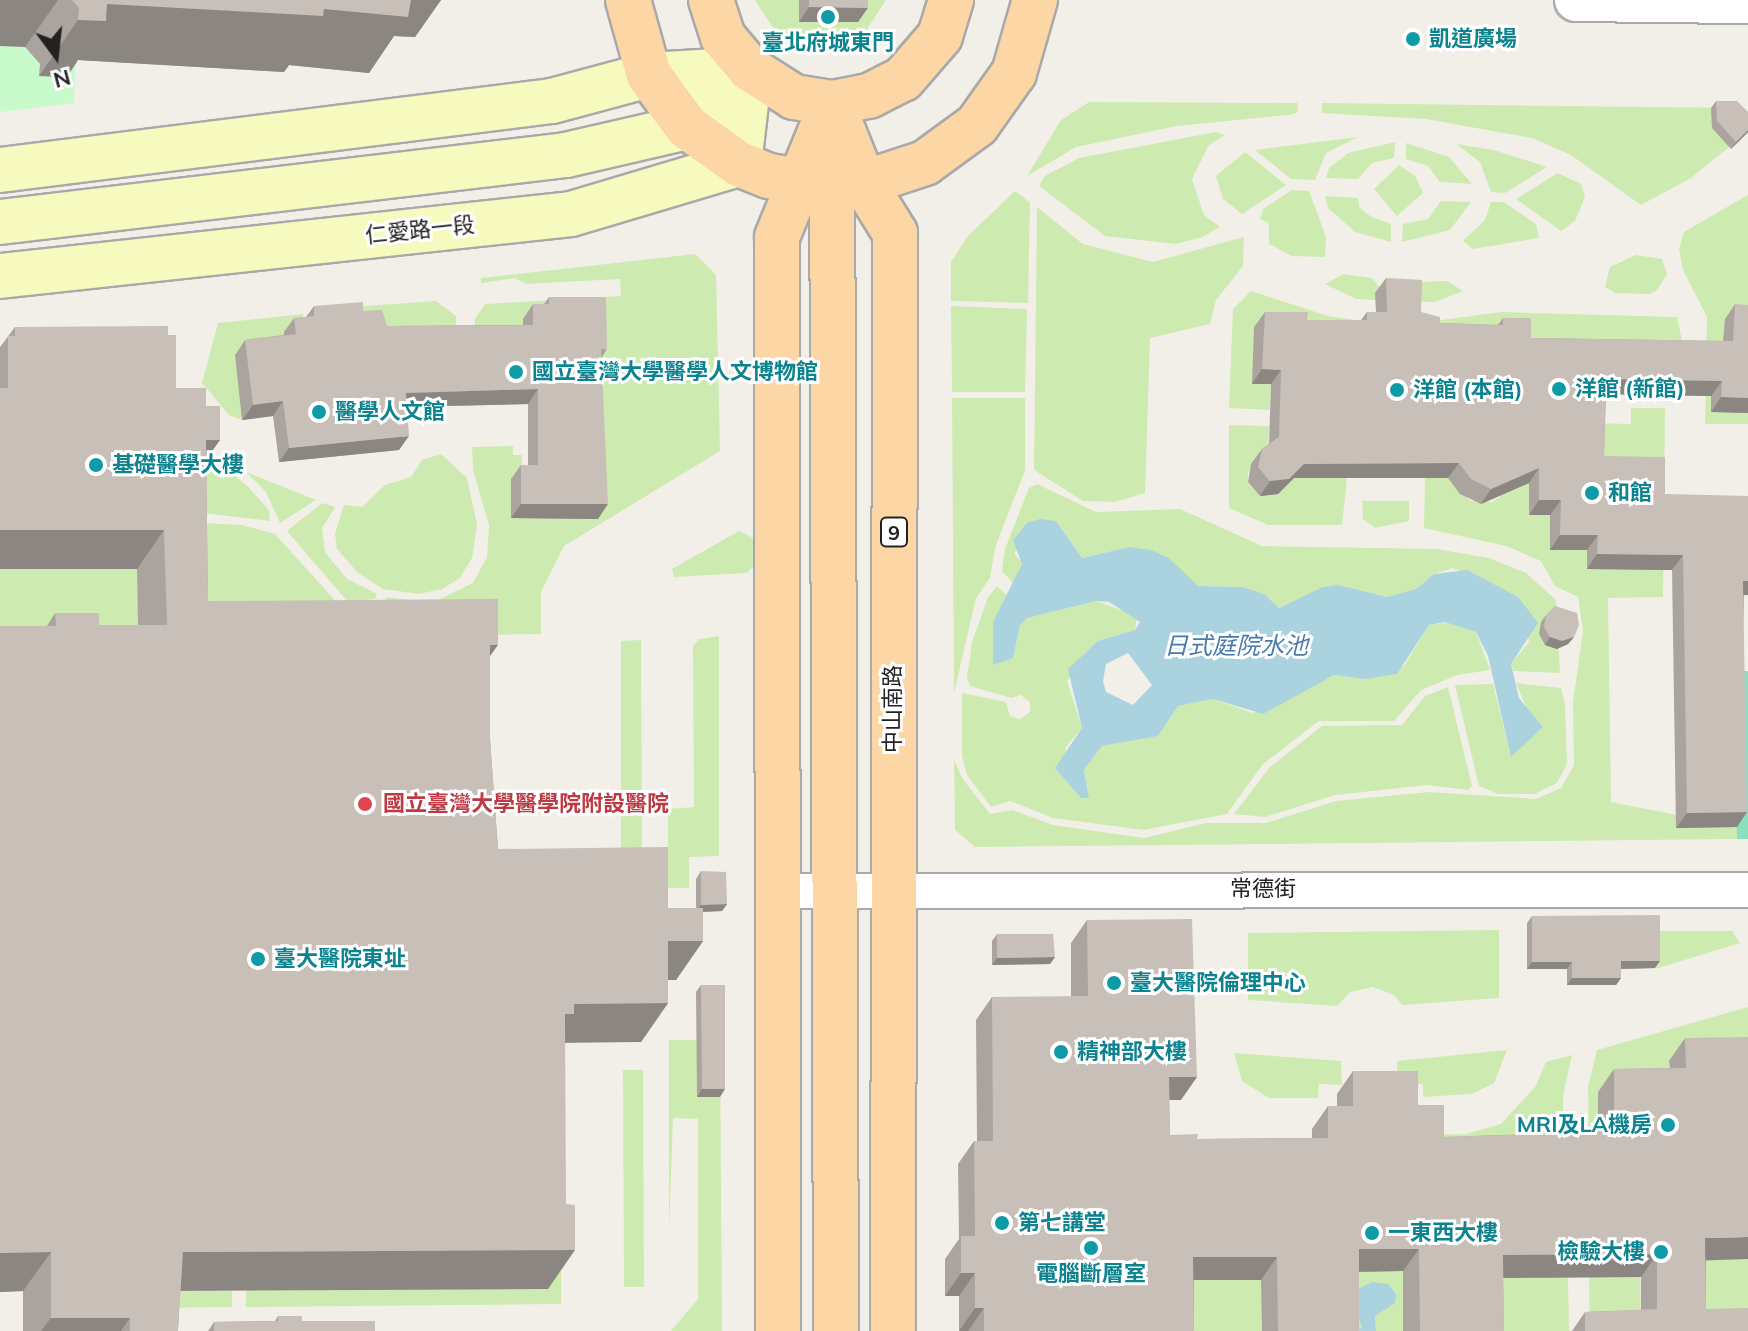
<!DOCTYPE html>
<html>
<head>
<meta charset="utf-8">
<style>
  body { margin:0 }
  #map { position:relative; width:1748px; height:1331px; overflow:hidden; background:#f2efe9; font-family:Mulish,"Noto Sans TC",sans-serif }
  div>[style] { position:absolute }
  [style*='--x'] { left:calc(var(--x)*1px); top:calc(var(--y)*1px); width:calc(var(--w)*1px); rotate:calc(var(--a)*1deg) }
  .grass>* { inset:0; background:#cdebb0 }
  .park>* { inset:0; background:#c8facc }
  .pitch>* { inset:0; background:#88e0be }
  .water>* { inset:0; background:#aad3df }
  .roads { filter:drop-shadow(2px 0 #a9a9a9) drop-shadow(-2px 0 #a9a9a9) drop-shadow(0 2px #a9a9a9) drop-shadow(0 -2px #a9a9a9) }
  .minor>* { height:34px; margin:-17px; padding:0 17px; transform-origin:17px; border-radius:17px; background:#fff }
  .tertiary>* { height:42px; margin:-21px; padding:0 21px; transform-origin:21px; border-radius:21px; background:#fff }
  .secondary>* { height:44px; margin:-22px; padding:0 22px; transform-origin:22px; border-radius:22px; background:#f7fabf }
  .primary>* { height:44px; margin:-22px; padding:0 22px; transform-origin:22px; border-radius:22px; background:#fcd6a4 }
  .wall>* { inset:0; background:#aba49e }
  .shaded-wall>* { inset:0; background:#8b8681 }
  .building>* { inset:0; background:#c7bfb8 }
  .dots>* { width:22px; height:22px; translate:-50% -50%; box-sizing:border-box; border:4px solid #fff; border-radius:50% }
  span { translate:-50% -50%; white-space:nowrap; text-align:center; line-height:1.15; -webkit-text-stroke:6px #fff; paint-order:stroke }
  .shield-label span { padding:2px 6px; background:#fff; border:2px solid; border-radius:6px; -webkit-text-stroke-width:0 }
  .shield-label { font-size:20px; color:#222; font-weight:700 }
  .culture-label { font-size:22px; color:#0d838f; font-weight:700 }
  .left { translate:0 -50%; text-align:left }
  .right { translate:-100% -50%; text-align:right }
  .street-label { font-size:22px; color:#222 }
  .health-label { font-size:22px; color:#be3a42; font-weight:700 }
  .water-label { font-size:24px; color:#4a7aab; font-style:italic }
  .north { position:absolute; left:16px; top:16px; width:80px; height:80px; -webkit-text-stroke:6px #fff; paint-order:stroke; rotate:165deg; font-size:22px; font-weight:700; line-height:32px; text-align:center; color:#222 }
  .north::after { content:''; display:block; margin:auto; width:28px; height:36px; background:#222; clip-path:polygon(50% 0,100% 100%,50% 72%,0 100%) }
</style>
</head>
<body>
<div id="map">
  <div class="grass">
    <div style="clip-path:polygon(755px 0,886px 0,864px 34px,843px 46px,820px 49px,797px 45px,777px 34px)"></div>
    <div style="clip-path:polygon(1089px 102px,1298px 103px,1297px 113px,1288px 115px,1177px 126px,1076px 147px,1027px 176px,1061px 120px)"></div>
    <div style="clip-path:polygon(1322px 103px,1732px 108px,1748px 132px,1691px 178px,1641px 205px,1571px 155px,1532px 138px,1426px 119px,1322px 113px)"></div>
    <div style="clip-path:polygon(1216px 132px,1225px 135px,1209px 145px,1192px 179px,1204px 215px,1220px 227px,1202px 237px,1176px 244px,1105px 236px,1039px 186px,1045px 176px,1079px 158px)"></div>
    <div style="clip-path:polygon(1358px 137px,1326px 153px,1315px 180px,1291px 179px,1255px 150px)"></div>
    <div style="clip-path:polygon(1395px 142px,1394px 158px,1372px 163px,1358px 179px,1326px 178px,1329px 168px,1348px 153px)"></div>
    <div style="clip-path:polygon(1406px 143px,1449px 157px,1472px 184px,1440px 182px,1428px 166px,1406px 159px)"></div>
    <div style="clip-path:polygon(1456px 144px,1494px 150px,1547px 167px,1505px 193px,1491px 192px,1480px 162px)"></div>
    <div style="clip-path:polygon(1245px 152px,1286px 185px,1242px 214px,1223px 199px,1216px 176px)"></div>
    <div style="clip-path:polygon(1399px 165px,1415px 176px,1423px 193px,1397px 216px,1374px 189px)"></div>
    <div style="clip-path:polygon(1558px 173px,1581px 184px,1585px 197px,1575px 221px,1561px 231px,1516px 199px)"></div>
    <div style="clip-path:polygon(1292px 190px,1309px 191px,1326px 237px,1325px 257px,1292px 256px,1269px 244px,1269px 223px,1260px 219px,1263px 209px)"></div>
    <div style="clip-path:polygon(1015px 191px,1030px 202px,1028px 303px,951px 301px,951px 262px,968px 236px)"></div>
    <div style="clip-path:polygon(1748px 195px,1748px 365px,1712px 412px,1748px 413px,1748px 424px,1705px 424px,1707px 317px,1683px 270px,1679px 249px,1684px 232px)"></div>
    <div style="clip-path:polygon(1325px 196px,1358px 198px,1359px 207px,1370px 216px,1391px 224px,1391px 242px,1355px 232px,1328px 208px)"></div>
    <div style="clip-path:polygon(1441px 201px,1471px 202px,1450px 230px,1402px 242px,1403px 224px,1428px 219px)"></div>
    <div style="clip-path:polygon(1491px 202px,1504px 202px,1536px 224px,1539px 238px,1473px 249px,1463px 241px,1485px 220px)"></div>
    <div style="clip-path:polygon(1037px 207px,1083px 244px,1153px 262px,1244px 237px,1243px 266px,1216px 300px,1210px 324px,1150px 338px,1145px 493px,1115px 502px,1083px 501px,1034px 470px)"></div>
    <div style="clip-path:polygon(695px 254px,716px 275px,720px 451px,564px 546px,541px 592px,541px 634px,480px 635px,385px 601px,386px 597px,432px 603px,473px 583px,487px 557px,489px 525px,473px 470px,472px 447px,513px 446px,513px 455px,522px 455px,522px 479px,597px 519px,523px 340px,475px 340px,475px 319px,485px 304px,621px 296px,620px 279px,526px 284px,515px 278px,481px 283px,481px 278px)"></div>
    <div style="clip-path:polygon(1636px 255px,1662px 259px,1667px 274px,1657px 290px,1650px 294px,1615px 293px,1605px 287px,1610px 267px)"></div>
    <div style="clip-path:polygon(1343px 274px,1372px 278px,1384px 293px,1376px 300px,1356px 299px,1325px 284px)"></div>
    <div style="clip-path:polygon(1447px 281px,1463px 291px,1435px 302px,1412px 302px,1419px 282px)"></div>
    <div style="clip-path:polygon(1251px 291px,1328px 316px,1376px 323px,1252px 383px,1271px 384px,1270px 410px,1229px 408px,1233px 309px)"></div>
    <div style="clip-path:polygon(436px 301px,456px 316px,456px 341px,377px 340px,351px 307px)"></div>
    <div style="clip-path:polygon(951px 306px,1027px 309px,1025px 392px,952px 392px)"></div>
    <div style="clip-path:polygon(1502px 312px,1677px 317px,1685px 355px,1411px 324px)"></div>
    <div style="clip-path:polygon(303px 314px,304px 331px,286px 348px,242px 420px,229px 415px,202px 383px,218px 323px)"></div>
    <div style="clip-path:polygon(952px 398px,1025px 398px,1025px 470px,995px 548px,990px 578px,976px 598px,954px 693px)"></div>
    <div style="clip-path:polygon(1631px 408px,1665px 408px,1663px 597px,1608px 598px,1611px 802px,1737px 827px,1737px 839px,975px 847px,955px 830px,954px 759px,962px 778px,990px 814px,1013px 810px,1053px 825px,1144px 838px,1206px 823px,1266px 823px,1336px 801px,1429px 792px,1536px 799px,1561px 788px,1574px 765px,1573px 702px,1583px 631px,1578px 597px,1555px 586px,1541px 561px,1506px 546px,1424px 528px,1425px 478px,1451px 478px,1470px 501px,1492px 502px,1511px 489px,1529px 442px,1529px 514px,1550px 515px,1550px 549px,1587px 550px,1587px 569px,1594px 471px,1589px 423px,1631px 424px)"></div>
    <div style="clip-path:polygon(1229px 425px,1269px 426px,1268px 456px,1252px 464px,1248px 473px,1248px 482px,1260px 496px,1278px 494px,1288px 478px,1347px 478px,1342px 525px,1268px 525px,1229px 508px)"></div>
    <div style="clip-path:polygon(192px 450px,220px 463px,247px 486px,269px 510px,270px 521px,195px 512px)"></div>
    <div style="clip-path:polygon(441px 454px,467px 478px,477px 525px,472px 558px,460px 578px,442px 589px,419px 594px,383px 589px,358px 573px,337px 549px,335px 534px,344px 505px,362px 507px,385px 485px,411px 477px,422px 460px)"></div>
    <div style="clip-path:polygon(246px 472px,316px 500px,280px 523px,266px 492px)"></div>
    <div style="clip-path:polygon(1037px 484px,1096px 512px,1180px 509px,1262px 546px,1437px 549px,1489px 558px,1526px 573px,1556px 600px,1560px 673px,1513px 671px,1511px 664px,1529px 642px,1518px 597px,1453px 568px,1434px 574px,1416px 589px,1387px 597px,1339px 585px,1279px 608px,1264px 594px,1243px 587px,1198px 586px,1129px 547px,1082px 558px,1056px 521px,1014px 553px,1022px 563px,1014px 584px,1002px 571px,1005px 549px,1029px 488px)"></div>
    <div style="clip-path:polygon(1362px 501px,1409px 501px,1409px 521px,1375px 528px,1363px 519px)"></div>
    <div style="clip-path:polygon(322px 503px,335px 507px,322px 528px,325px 552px,347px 579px,377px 594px,375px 599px,347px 601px,287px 531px)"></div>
    <div style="clip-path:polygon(180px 522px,242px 525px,275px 534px,340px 606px,180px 627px)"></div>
    <div style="clip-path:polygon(739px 531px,759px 541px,757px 562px,747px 573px,674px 577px,672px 569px)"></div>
    <div style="clip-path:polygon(0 569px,137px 569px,140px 670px,0 665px)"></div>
    <div style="clip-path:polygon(997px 586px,1007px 596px,993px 622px,1013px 658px,1020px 624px,1027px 618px,1096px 601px,1137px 616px,1135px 630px,1098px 641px,1067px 681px,1082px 728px,1065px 748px,1089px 797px,1084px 770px,1102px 746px,1158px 736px,1178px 706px,1213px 699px,1253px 713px,1335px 675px,1365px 679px,1404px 666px,1429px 625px,1455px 622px,1476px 632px,1490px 670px,1457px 675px,1421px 690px,1394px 721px,1319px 721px,1263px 764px,1227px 814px,1143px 830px,1053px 818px,1010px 801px,991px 807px,967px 775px,962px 756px,962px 693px,1006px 702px,1010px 716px,1020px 719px,1030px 712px,1030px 702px,1021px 695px,1011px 698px,970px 686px,967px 678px,972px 642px,988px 597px)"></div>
    <div style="clip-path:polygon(719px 636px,719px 856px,689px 857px,689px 888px,668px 888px,668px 809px,694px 807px,693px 646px,699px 639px)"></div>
    <div style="clip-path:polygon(641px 640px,642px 858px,621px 858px,621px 641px)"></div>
    <div style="clip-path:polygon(1516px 683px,1561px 688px,1565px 704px,1567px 764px,1557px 783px,1535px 794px,1498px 794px,1479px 786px,1455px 685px,1493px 684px,1511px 756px,1527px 709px)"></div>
    <div style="clip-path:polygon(1448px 687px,1472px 786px,1468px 790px,1427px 785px,1335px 795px,1265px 817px,1234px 814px,1270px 767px,1322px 726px,1402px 725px,1425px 696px)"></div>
    <div style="clip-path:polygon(1499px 930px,1499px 998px,1402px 1005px,1394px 995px,1373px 987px,1350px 992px,1337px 1006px,1248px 1000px,1248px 933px)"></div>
    <div style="clip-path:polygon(1655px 931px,1732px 931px,1740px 943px,1655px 969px)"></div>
    <div style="clip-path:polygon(1748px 1007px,1748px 1104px,1670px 1068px,1623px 1069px,1640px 1263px,1641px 1331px,1590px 1331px,1589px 1277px,1606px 1277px,1589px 1154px,1588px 1087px,1597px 1050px)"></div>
    <div style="clip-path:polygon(669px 1040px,720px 1040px,722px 1331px,671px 1331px,698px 1299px,698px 1119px,673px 1118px,669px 1232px)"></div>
    <div style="clip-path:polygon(1507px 1050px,1494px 1083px,1472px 1094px,1423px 1097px,1423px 1084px,1398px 1084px,1397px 1061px)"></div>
    <div style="clip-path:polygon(1234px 1053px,1341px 1061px,1342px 1085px,1319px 1084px,1318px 1098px,1269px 1098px,1242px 1081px)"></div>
    <div style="clip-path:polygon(1572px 1055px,1563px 1096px,1563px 1159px,1428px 1135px,1466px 1134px,1501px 1124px,1535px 1087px,1546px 1062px)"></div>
    <div style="clip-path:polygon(623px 1070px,643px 1070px,644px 1287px,624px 1287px)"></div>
    <div style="clip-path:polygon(1487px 1243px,1522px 1243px,1522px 1277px,1568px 1277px,1569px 1331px,1487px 1331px)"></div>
    <div style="clip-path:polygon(1689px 1244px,1748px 1259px,1748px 1331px,1690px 1331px)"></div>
    <div style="clip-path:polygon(561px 1245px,561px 1304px,246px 1307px,246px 1290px,547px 1289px)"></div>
    <div style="clip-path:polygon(1261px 1247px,1262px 1331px,1178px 1331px,1177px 1280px)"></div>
    <div style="clip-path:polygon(1403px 1271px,1403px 1331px,1376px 1331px,1375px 1316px,1388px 1305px,1369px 1287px,1358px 1288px,1354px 1306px,1362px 1328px,1356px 1331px,1342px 1272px)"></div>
    <div style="clip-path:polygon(232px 1290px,232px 1307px,155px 1308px,147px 1291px)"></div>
  </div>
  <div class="park">
    <div style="clip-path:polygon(0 0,78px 0,74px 103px,0 112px)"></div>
  </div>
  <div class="pitch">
    <div style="clip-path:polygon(1734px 671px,1748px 671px,1748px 839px,1737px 839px)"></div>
  </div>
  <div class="water">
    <div style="clip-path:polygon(evenodd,1040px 519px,1056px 521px,1082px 558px,1129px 547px,1151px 550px,1169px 558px,1198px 586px,1243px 587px,1264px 594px,1279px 608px,1323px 587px,1339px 585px,1387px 597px,1416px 589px,1434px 574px,1467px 570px,1518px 597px,1538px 623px,1511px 664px,1519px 698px,1543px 727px,1511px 757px,1488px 656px,1476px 632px,1445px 622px,1429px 625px,1397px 674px,1365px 679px,1334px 675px,1263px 714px,1213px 699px,1178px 706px,1158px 736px,1102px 746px,1084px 770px,1089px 798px,1081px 798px,1055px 768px,1082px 728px,1068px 669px,1098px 641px,1135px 630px,1140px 622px,1109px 602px,1096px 601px,1027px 618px,1020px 625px,1013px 658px,993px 665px,993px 622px,1022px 564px,1013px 540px,1027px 523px,1040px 519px,1128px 653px,1152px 685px,1133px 705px,1106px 692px,1103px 681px,1106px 664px,1128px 653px)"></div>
    <div style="clip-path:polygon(1372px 1282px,1388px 1284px,1396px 1294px,1395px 1303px,1375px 1316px,1376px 1331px,1356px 1331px,1362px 1328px,1354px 1306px,1359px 1288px)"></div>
  </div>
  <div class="roads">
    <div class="minor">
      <div style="--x:778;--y:891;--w:970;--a:-0.06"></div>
    </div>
    <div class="tertiary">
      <div style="--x:1576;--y:0;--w:172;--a:0.7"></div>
    </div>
    <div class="secondary">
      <div style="--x:0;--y:170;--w:556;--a:-7.13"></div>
      <div style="--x:552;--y:101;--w:100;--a:-15"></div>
      <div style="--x:649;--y:75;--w:101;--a:-3.4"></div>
      <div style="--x:0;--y:222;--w:570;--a:-6.75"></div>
      <div style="--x:566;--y:155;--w:124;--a:-13"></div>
      <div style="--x:687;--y:127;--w:86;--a:-42.6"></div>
      <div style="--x:0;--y:276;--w:574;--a:-6.2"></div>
      <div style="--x:571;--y:214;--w:175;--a:-16.6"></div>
      <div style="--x:739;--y:164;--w:96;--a:-83.4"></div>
    </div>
    <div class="primary">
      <div style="--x:628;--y:0;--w:78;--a:74.4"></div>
      <div style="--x:649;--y:75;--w:64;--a:53.8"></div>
      <div style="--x:687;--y:127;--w:64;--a:35.4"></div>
      <div style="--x:739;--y:164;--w:32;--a:22"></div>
      <div style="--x:769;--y:176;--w:64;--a:8.1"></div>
      <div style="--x:832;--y:185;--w:32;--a:-4"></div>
      <div style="--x:864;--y:183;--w:64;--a:-18.2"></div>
      <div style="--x:925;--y:163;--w:64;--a:-36.2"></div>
      <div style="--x:977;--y:125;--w:64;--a:-54.6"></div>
      <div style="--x:1014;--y:73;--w:76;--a:-74"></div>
      <div style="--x:711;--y:0;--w:39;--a:72"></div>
      <div style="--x:723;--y:37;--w:42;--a:49.8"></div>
      <div style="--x:750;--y:69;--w:52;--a:32.5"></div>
      <div style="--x:794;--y:97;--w:38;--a:9"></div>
      <div style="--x:832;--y:103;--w:38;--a:-11"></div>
      <div style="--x:869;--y:96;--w:38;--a:-27"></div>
      <div style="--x:903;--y:79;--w:57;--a:-49.3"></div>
      <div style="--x:940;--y:36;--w:38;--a:-73"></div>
      <div style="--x:832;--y:103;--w:86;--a:68.2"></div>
      <div style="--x:864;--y:183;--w:59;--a:58.2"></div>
      <div style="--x:895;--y:233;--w:1098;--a:90.1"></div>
      <div style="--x:832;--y:125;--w:1206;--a:89.81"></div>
      <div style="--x:778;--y:1331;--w:1094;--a:-90.05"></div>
      <div style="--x:777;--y:237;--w:145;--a:-67.7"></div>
    </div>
  </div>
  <div class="wall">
    <div style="clip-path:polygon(0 0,441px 0,415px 37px,394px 36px,369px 73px,289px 65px,284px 72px,78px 60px,67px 77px,39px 76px,40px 64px,25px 47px)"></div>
    <div style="clip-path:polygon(799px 0,868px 0,858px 22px,799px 22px)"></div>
    <div style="clip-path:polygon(1716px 101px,1748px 112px,1748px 132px,1731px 149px,1712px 128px,1711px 108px)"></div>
    <div style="clip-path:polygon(1386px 278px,1421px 312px,1440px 323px,1498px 325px,1503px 318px,1531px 338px,1723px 341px,1725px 319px,1735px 304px,1748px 413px,1711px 412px,1711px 396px,1606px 394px,1604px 456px,1665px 494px,1744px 596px,1737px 827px,1676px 828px,1672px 570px,1587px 569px,1587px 550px,1550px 550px,1550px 515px,1529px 515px,1529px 483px,1481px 504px,1460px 494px,1448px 478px,1294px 478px,1278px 494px,1260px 496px,1248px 482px,1251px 464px,1262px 449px,1269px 444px,1271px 384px,1252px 384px,1254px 327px,1265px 312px,1307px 320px,1361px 320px,1367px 312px,1376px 312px,1375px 293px)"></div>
    <div style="clip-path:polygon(549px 297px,607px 349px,602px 357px,598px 519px,511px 518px,511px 479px,521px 465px,528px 465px,528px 404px,407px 407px,399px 450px,279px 462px,273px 416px,242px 420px,235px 355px,245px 340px,284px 335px,284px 332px,294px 318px,306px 317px,314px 306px,363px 311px,387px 326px,523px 325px,523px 319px,533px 304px,544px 304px)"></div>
    <div style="clip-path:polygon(15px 327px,168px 335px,176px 388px,206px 406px,220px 440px,206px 459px,208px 601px,490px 655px,490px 739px,498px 849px,668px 908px,696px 908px,696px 879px,701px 871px,727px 904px,722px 911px,703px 912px,703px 941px,676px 980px,668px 980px,668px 1003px,641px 1042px,565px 1042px,548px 1289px,180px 1290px,178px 1331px,23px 1331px,23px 1291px,0 1292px,0 626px,47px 626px,55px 613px,99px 625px,138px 625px,137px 569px,0 569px,0 347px)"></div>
    <div style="clip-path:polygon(1546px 615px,1574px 637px,1568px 644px,1557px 649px,1545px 645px,1539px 634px,1541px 622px)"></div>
    <div style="clip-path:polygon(1532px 916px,1655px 968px,1621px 969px,1621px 978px,1616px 985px,1567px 985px,1567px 969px,1527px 969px,1527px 923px)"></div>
    <div style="clip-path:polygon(1087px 920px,1181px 1100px,1169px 1100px,1170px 1135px,1197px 1139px,1312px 1138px,1312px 1129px,1328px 1106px,1337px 1106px,1337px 1094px,1353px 1071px,1418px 1105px,1444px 1137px,1598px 1132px,1598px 1092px,1614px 1069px,1670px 1068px,1669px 1061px,1685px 1038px,1706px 1261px,1706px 1309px,1748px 1331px,1572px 1331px,1585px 1312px,1641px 1310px,1641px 1277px,1503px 1278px,1504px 1331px,1403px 1331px,1403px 1271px,1359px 1272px,1359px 1331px,1262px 1331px,1261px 1280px,1194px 1280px,1194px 1331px,959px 1331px,959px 1296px,945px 1296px,945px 1259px,959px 1239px,958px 1164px,974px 1141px,977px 1141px,976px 1020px,992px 997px,1071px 997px,1071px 943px)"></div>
    <div style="clip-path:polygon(997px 934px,1055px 957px,1050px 964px,992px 965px,992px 941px)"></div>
    <div style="clip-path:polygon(701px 985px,720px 1097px,697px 1097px,696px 992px)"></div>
    <div style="clip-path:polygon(278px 1316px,302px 1321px,375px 1331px,208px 1331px,214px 1322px,275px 1321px)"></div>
  </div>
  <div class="shaded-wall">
    <div style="clip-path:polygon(0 0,58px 0,25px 47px,0 46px)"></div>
    <div style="clip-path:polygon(399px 0,441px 0,415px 37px,394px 36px,369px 73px,289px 65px,284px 72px,78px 60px,67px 77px,39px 76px,78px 20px,107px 4px,324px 9px)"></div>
    <div style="clip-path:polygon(809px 7px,868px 8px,858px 22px,799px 22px)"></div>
    <div style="clip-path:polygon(1748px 130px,1748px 132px,1731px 149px,1736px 142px)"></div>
    <div style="clip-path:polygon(1262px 369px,1281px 370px,1271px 384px,1252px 384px)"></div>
    <div style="clip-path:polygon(1606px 379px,1722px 381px,1711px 396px,1596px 394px)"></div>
    <div style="clip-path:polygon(538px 389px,528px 404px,396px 407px,406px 393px)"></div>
    <div style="clip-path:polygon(1721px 397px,1748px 398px,1748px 413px,1711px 412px)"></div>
    <div style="clip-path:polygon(283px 401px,273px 416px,242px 420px,253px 405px)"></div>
    <div style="clip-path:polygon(409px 436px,399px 450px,279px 462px,289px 448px)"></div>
    <div style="clip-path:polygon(206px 440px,220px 440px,192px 479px)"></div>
    <div style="clip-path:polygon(1459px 463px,1448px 478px,1294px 478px,1278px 494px,1260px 496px,1270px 481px,1304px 464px)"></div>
    <div style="clip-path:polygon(1539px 468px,1529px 483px,1481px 504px,1491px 489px)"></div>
    <div style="clip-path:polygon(1539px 500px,1561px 500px,1550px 515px,1529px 515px)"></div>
    <div style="clip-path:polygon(521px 504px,608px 504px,598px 519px,511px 518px)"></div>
    <div style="clip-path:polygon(0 530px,164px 530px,137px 569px,0 569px)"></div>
    <div style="clip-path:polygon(1560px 535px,1598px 535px,1587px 550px,1550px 550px)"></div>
    <div style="clip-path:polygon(1597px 554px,1683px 555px,1672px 570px,1587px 569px)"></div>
    <div style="clip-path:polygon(1743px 581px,1748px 581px,1748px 595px,1733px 596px)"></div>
    <div style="clip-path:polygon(1550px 637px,1574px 637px,1568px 644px,1557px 649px,1545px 645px)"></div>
    <div style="clip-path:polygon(490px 645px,498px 645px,470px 684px)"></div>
    <div style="clip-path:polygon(1747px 812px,1737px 827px,1676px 828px,1687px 813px)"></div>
    <div style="clip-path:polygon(727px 904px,722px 911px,696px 912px,701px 905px)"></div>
    <div style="clip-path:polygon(668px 941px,703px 941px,676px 980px,641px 980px)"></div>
    <div style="clip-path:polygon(1055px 957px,1050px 964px,992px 965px,997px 958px)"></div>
    <div style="clip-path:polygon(1621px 961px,1660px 961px,1655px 968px,1616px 969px)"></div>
    <div style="clip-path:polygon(1532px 962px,1572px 962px,1567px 969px,1527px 969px)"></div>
    <div style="clip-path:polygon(1572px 978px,1621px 978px,1616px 985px,1567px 985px)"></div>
    <div style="clip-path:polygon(668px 1003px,641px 1042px,553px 1043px,565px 1014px,574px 1004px)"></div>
    <div style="clip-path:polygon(1169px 1077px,1197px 1077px,1181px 1100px,1153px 1100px)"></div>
    <div style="clip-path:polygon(702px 1089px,725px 1089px,720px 1097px,697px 1097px)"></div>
    <div style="clip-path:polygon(1748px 1237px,1748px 1259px,1689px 1261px,1705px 1238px)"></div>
    <div style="clip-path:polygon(1359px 1249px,1419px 1249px,1403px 1271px,1342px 1272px)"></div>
    <div style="clip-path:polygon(575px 1250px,548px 1289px,155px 1291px,183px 1252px)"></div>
    <div style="clip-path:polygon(51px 1252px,23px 1291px,0 1292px,0 1253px)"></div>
    <div style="clip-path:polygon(1657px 1254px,1641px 1277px,1487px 1278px,1503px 1255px)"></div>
    <div style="clip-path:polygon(1193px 1257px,1277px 1257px,1261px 1280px,1177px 1280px)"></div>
    <div style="clip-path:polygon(961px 1273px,975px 1273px,959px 1296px,945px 1296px)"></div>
    <div style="clip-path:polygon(975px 1308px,984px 1308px,968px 1331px,959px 1331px)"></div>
    <div style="clip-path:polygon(51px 1318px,130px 1318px,121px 1331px,41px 1331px)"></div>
  </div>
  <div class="building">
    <div style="clip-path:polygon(72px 0,411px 0,408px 17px,324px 9px,323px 16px,107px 4px,106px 21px,78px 20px,79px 8px)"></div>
    <div style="clip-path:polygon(809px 0,868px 0,868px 8px,809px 7px)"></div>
    <div style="clip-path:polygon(1716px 101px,1737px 101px,1748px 112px,1748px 130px,1736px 142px,1717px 121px)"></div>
    <div style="clip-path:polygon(1386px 278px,1422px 280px,1421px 312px,1440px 317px,1440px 323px,1503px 325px,1503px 318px,1531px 318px,1531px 338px,1733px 341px,1735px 304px,1748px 305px,1748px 398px,1721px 397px,1722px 381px,1606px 379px,1604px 456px,1665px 457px,1665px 494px,1748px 496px,1748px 581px,1743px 581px,1747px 812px,1687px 813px,1683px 555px,1597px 554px,1598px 535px,1560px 535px,1561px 500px,1539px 500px,1539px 468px,1491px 489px,1471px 479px,1459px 463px,1304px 464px,1289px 479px,1270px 481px,1258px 467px,1262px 449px,1279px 437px,1281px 370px,1262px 369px,1265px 312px,1308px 312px,1307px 320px,1367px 320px,1367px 312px,1387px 312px)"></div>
    <div style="clip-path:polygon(549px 297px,606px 297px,607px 349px,601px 349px,608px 504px,521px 504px,521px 465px,538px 465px,538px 389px,406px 393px,409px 436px,289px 448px,283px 401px,253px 405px,245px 340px,296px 334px,294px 318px,314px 316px,314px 306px,363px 302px,363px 311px,382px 310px,387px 326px,533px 325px,533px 304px,549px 304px)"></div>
    <div style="clip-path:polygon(168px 326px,168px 335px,176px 335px,176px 388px,206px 388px,206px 406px,220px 406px,220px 440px,206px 440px,208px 601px,498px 599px,498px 645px,490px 645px,490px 739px,498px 849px,668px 847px,668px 908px,703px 908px,703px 941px,668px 941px,668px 1003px,574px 1004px,574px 1014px,565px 1014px,566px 1204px,575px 1205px,575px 1250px,183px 1252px,178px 1331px,130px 1331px,130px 1318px,51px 1318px,51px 1252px,0 1253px,0 626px,56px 626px,55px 613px,99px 613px,99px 625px,167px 625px,164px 530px,0 530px,0 388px,8px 388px,8px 336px,15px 336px,15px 327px)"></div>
    <div style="clip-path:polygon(1555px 606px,1577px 613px,1579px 625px,1574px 637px,1562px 641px,1550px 637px,1544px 627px,1546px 615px)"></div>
    <div style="clip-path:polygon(701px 871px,726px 872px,727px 904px,701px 905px)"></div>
    <div style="clip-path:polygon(1660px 915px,1660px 961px,1621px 961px,1621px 978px,1572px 978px,1572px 962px,1532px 962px,1532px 916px)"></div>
    <div style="clip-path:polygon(1192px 919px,1197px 1077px,1169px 1077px,1170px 1135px,1198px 1134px,1197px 1139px,1328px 1138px,1328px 1106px,1353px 1106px,1353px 1071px,1418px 1071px,1418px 1105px,1444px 1105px,1444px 1137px,1614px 1132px,1614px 1069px,1686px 1068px,1685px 1038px,1748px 1037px,1748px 1237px,1705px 1238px,1706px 1309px,1748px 1308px,1748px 1331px,1585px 1331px,1585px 1312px,1657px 1309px,1657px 1254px,1503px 1255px,1504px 1331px,1420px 1331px,1419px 1249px,1359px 1249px,1359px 1331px,1278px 1331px,1277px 1257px,1193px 1257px,1194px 1331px,984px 1331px,984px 1308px,975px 1308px,975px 1273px,961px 1273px,961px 1236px,975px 1236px,974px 1141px,993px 1141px,992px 997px,1088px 996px,1087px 920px)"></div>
    <div style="clip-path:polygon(997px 934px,1053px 934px,1055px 957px,997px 958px)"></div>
    <div style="clip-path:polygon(701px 985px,725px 985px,725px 1089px,702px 1089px)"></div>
    <div style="clip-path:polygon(278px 1316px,302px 1316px,302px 1321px,375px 1321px,375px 1331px,214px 1331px,214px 1322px,278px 1321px)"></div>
  </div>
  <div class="dots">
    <div style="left:828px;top:17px;background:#0f9aa8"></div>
    <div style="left:1413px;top:39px;background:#0f9aa8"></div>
    <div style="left:516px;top:372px;background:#0f9aa8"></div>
    <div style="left:1559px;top:389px;background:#0f9aa8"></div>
    <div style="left:1397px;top:390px;background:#0f9aa8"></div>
    <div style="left:319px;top:412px;background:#0f9aa8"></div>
    <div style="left:96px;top:465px;background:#0f9aa8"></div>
    <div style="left:1592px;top:493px;background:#0f9aa8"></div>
    <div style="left:365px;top:804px;background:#e0444e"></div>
    <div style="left:258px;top:959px;background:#0f9aa8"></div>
    <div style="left:1114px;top:983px;background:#0f9aa8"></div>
    <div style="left:1061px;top:1052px;background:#0f9aa8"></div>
    <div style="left:1668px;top:1125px;background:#0f9aa8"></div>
    <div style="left:1002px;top:1223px;background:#0f9aa8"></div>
    <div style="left:1372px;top:1233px;background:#0f9aa8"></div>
    <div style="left:1091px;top:1248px;background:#0f9aa8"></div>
    <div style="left:1661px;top:1252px;background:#0f9aa8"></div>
  </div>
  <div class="shield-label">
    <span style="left:894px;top:532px">9</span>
  </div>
  <div class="culture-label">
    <span class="left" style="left:1429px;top:39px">凱道廣場</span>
    <span style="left:828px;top:43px">臺北府城東門</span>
    <span class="left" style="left:532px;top:372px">國立臺灣大學醫學人文博物館</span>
    <span class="left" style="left:1575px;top:389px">洋館 (新館)</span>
    <span class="left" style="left:1413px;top:390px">洋館 (本館)</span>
    <span class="left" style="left:335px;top:412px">醫學人文館</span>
    <span class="left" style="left:112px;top:465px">基礎醫學大樓</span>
    <span class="left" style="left:1608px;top:493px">和館</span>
    <span class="left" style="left:274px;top:959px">臺大醫院東址</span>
    <span class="left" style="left:1130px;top:983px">臺大醫院倫理中心</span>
    <span class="left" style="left:1077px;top:1052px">精神部大樓</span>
    <span class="right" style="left:1652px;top:1125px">MRI及LA機房</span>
    <span class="left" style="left:1018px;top:1223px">第七講堂</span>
    <span class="left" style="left:1388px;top:1233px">一東西大樓</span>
    <span class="right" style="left:1645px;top:1252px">檢驗大樓</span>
    <span style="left:1091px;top:1274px">電腦斷層室</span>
  </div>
  <div class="street-label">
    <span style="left:420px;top:230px;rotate:-6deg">仁愛路一段</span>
    <span style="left:893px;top:709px;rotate:-90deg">中山南路</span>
    <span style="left:1263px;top:889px">常德街</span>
  </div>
  <div class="health-label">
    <span class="left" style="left:383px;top:804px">國立臺灣大學醫學院附設醫院</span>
  </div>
  <div class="water-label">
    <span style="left:1236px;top:646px">日式庭院水池</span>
  </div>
  <div class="north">N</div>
</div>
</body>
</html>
